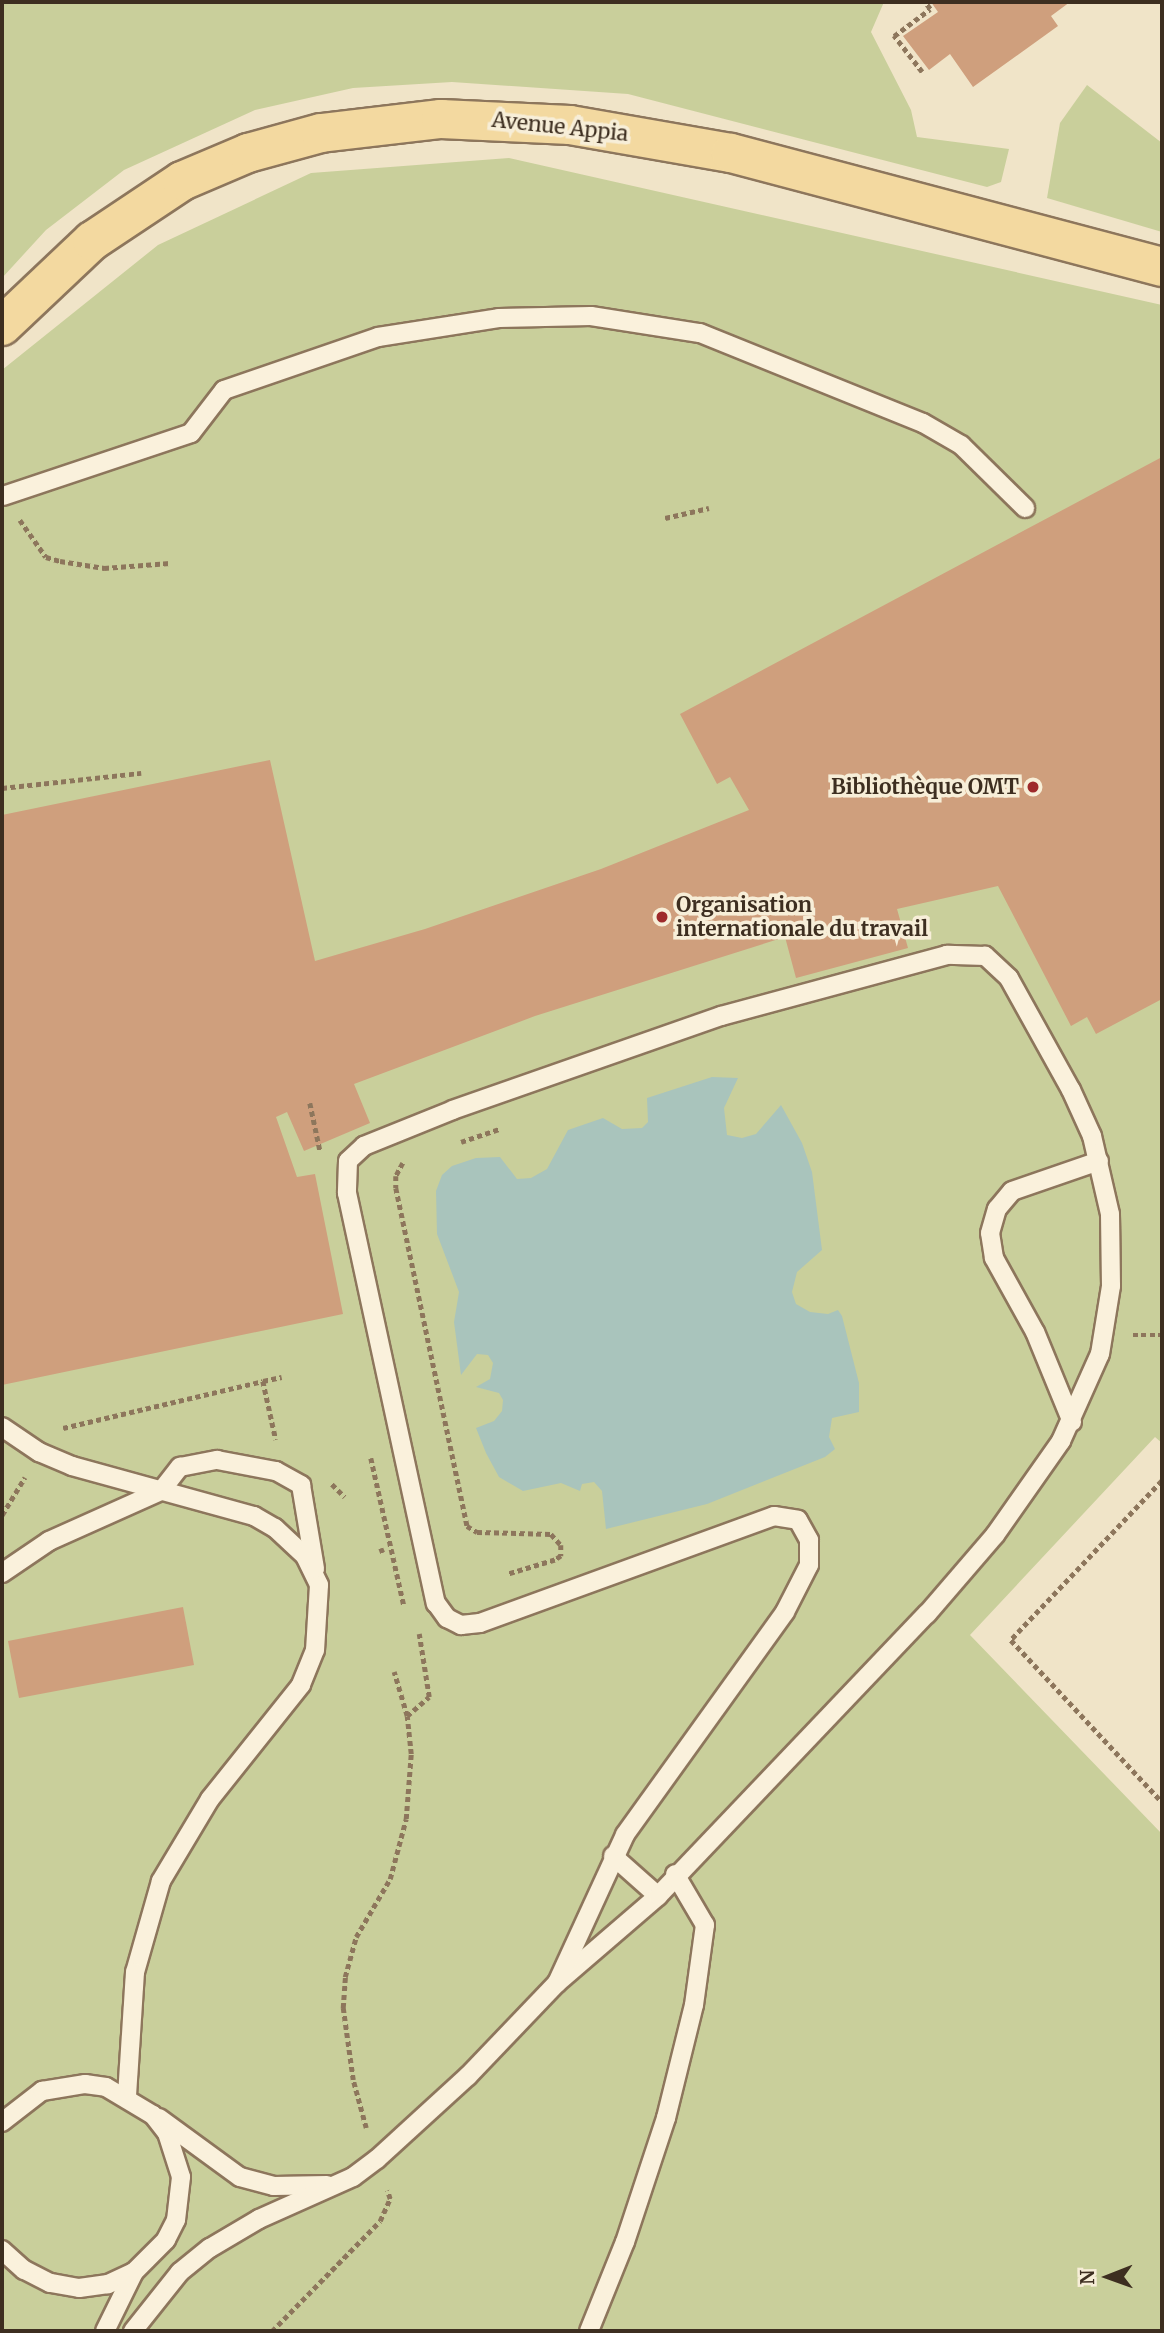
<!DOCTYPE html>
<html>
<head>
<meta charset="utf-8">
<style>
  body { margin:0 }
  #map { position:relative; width:1164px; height:2333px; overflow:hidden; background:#f0e4c8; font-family:Merriweather,serif }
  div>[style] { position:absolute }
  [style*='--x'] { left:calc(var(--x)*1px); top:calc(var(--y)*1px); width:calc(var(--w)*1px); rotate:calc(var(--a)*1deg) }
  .green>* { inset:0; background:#c9cf9b }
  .water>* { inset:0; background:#a9c4bc }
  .building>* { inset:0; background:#cf9f7d }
  .path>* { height:4.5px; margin-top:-2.25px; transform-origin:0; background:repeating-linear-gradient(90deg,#8d765c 0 5px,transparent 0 8.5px) }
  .roads { filter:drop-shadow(2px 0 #8d765c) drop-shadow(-2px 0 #8d765c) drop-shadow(0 2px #8d765c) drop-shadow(0 -2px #8d765c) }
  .service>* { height:18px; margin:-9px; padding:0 9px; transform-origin:9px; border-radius:9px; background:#faf1dc }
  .primary>* { height:38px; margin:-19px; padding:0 19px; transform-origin:19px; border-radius:19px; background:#f3d9a0 }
  .dots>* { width:19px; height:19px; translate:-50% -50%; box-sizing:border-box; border:4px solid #f7eed8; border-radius:50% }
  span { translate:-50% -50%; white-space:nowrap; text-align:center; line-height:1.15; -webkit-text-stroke:7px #f7eed8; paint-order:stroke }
  .street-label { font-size:21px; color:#3d2e20 }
  .poi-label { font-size:21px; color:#3d2e20; font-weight:700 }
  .right { translate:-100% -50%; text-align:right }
  .left { translate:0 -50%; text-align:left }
  .frame { position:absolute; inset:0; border:4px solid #3d2e20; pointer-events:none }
  .north { position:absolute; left:1073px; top:2242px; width:70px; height:70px; -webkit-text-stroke:5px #f7eed8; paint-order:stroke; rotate:269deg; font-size:19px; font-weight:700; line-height:28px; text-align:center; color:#3d2e20 }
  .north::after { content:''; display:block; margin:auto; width:24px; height:32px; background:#3d2e20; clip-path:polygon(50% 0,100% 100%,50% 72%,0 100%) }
</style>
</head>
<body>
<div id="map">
  <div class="green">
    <div style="clip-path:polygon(2px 2px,884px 2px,871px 32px,911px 110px,917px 137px,1009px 149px,1001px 182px,987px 187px,628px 94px,452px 82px,353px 88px,255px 110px,124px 170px,46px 230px,2px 278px)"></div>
    <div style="clip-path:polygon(1087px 85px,1162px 143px,1162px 232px,1047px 198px,1060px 123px)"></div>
    <div style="clip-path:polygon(509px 158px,1162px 305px,1162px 1443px,1155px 1437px,970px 1635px,1162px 1834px,1162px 2331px,2px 2331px,2px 370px,158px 245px,311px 173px)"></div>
  </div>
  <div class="water">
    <div style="clip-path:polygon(712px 1077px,738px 1078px,724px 1108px,727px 1135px,742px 1138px,756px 1134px,781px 1105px,802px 1143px,812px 1172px,822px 1250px,797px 1272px,792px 1292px,796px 1304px,810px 1312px,828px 1314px,838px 1310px,842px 1316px,859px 1383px,859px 1412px,832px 1418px,829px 1437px,835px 1449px,825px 1457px,707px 1504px,606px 1529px,602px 1491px,594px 1482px,582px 1484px,580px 1491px,561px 1483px,523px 1491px,499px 1477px,486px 1453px,476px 1428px,494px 1421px,502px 1411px,503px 1400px,499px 1393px,476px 1387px,490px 1379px,493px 1363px,488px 1355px,477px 1354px,461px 1375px,454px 1322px,459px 1292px,437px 1234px,436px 1191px,442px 1175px,452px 1166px,476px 1158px,500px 1157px,517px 1179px,531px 1178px,547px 1169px,568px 1130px,603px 1118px,622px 1129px,642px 1128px,648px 1122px,647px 1098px)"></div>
  </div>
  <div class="building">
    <div style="clip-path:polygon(931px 2px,1070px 2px,1051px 16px,1058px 26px,973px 87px,950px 54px,929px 70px,903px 36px,938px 12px)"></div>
    <div style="clip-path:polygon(1162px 457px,1162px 999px,1096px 1034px,1087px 1017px,1071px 1026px,998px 886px,897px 909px,908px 948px,796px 978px,785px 937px,535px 1016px,354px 1084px,370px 1123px,304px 1151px,287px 1112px,276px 1117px,297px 1177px,315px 1174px,343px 1314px,2px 1385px,2px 815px,270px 760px,315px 961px,425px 929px,601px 869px,749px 810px,730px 777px,717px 784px,680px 714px)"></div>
    <div style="clip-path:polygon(183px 1607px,194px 1665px,19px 1698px,8px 1641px)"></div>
  </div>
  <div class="path">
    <div style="--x:922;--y:72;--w:46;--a:-127.9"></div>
    <div style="--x:894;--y:36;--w:45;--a:-36.9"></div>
    <div style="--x:930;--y:9;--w:9;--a:-126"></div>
    <div style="--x:665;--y:518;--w:45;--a:-12.8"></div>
    <div style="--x:20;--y:520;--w:45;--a:54.9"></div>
    <div style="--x:46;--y:557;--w:15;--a:16"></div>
    <div style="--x:60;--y:561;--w:45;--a:9"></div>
    <div style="--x:104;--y:568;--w:66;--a:-4.3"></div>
    <div style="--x:2;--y:788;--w:140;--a:-6.2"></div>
    <div style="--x:310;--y:1103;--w:48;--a:78"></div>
    <div style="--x:461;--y:1142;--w:40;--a:-18.9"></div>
    <div style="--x:403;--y:1163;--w:15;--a:118"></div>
    <div style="--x:396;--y:1176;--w:12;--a:90"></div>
    <div style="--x:396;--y:1188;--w:345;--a:78.1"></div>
    <div style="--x:467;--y:1526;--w:12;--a:31"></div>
    <div style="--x:477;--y:1532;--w:74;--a:1.5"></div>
    <div style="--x:551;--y:1534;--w:15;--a:48"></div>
    <div style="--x:561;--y:1545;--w:11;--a:90"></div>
    <div style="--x:561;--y:1556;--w:7;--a:146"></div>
    <div style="--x:555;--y:1560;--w:49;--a:163.4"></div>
    <div style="--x:1133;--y:1335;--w:29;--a:0"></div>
    <div style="--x:263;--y:1381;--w:19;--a:-12"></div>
    <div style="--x:63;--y:1428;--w:205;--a:-13.2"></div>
    <div style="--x:263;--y:1381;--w:60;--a:77.6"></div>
    <div style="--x:371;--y:1458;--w:152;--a:77.4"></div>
    <div style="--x:1162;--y:1481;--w:219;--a:133.5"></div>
    <div style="--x:1011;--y:1640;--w:221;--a:47"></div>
    <div style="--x:332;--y:1484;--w:18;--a:45"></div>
    <div style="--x:2;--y:1515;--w:44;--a:-58.8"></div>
    <div style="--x:381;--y:1548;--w:5;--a:68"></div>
    <div style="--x:407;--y:1716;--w:29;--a:-41"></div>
    <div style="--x:429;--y:1697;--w:64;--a:-99"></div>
    <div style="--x:366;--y:2128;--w:50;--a:-105.2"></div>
    <div style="--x:353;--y:2080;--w:73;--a:-97.9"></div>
    <div style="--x:343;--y:2008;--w:31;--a:-86"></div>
    <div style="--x:345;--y:1977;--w:41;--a:-74.6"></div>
    <div style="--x:356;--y:1937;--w:67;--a:-59.6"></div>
    <div style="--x:390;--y:1879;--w:62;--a:-75.1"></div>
    <div style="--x:406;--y:1819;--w:65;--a:-85.6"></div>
    <div style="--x:411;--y:1754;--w:38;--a:-96"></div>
    <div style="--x:407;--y:1716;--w:46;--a:-106.5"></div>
    <div style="--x:272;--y:2331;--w:154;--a:-45.5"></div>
    <div style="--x:380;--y:2221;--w:24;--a:-66"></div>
    <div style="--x:390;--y:2199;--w:9;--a:-108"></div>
  </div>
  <div class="roads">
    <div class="service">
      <div style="--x:3;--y:496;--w:198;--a:-18.5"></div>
      <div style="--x:191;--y:433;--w:54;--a:-52.5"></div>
      <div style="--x:224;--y:390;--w:163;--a:-19"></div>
      <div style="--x:378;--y:337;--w:122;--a:-8.9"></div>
      <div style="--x:499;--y:318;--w:92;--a:-1.2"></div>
      <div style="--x:591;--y:316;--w:110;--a:8.9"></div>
      <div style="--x:700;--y:333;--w:240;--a:22"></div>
      <div style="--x:923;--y:423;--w:44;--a:30.1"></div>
      <div style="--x:961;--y:445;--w:90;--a:44.5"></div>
      <div style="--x:1072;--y:1422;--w:97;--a:-112.3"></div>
      <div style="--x:1035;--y:1332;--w:85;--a:-119"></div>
      <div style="--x:994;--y:1258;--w:25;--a:-99"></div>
      <div style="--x:990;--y:1233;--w:25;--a:-74"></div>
      <div style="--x:997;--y:1209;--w:23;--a:-50"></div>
      <div style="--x:1012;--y:1191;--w:92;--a:-19"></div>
      <div style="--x:2;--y:1427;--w:45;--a:34"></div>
      <div style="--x:39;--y:1452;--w:36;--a:23"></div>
      <div style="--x:72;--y:1466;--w:189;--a:15.4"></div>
      <div style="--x:254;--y:1516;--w:24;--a:30"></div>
      <div style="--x:275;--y:1528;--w:41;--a:43"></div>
      <div style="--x:305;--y:1556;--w:32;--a:64"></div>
      <div style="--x:319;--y:1585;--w:65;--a:93.5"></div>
      <div style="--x:315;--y:1650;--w:38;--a:112"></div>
      <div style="--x:301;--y:1685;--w:146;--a:128.6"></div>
      <div style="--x:210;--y:1799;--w:96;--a:120.9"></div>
      <div style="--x:161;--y:1881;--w:95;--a:105.9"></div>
      <div style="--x:135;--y:1972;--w:124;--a:93.7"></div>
      <div style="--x:2;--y:1573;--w:57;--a:-34.2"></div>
      <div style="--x:49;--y:1541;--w:123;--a:-24.1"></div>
      <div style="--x:161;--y:1491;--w:31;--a:-52"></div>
      <div style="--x:180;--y:1467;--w:38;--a:-11"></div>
      <div style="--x:217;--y:1460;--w:60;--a:10.6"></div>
      <div style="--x:276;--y:1471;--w:29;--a:29"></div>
      <div style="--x:301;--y:1485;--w:85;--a:80.5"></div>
      <div style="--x:613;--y:1856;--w:60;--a:41.6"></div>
      <div style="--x:159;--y:2118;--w:100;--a:36.1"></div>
      <div style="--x:240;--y:2177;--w:35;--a:15"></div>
      <div style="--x:274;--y:2186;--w:53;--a:-1.1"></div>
      <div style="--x:2;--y:2122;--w:51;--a:-37.8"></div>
      <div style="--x:42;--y:2091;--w:44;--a:-9.2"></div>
      <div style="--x:85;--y:2084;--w:21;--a:8"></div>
      <div style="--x:106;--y:2087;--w:55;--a:30.8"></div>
      <div style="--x:153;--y:2115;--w:23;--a:52"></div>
      <div style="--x:167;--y:2133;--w:46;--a:72.3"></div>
      <div style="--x:181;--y:2177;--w:43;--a:96.6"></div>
      <div style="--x:176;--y:2220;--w:22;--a:117"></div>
      <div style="--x:166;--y:2240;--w:45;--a:135"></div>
      <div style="--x:134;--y:2272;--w:29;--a:155"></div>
      <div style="--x:108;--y:2284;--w:29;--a:172"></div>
      <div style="--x:79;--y:2288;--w:29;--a:-170"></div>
      <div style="--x:50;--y:2283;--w:29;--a:-153"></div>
      <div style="--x:24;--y:2270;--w:30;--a:-138"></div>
      <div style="--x:105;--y:2331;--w:66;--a:-63.8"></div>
      <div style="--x:133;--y:2331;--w:75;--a:-51.5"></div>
      <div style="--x:180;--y:2272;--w:38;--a:-39"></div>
      <div style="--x:210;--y:2248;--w:57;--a:-30.6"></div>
      <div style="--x:259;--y:2219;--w:103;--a:-24.1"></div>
      <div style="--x:353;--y:2177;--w:30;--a:-37"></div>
      <div style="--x:377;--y:2159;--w:123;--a:-42.4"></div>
      <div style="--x:468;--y:2076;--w:129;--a:-46.3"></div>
      <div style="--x:557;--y:1983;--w:133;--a:-40.7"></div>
      <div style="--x:658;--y:1896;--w:390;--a:-46.4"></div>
      <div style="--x:927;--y:1614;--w:104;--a:-49.3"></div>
      <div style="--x:995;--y:1535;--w:115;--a:-54.9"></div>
      <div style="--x:1061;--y:1441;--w:95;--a:-65.9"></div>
      <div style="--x:1100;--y:1354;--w:69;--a:-80.8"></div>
      <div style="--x:1111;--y:1286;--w:72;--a:-90.8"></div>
      <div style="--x:1110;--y:1214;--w:80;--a:-103"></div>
      <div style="--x:1092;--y:1136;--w:51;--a:-114.5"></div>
      <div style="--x:1071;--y:1090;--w:128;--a:-119"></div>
      <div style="--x:1009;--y:978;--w:33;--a:-137"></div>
      <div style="--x:985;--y:956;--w:38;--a:-178"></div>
      <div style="--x:947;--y:955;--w:234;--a:164.9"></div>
      <div style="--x:721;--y:1016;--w:284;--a:160.7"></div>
      <div style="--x:453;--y:1110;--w:96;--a:158"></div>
      <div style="--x:364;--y:1146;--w:22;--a:137"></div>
      <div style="--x:348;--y:1161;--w:32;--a:92"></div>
      <div style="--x:347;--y:1193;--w:420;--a:77.8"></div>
      <div style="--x:436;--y:1603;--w:19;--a:54"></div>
      <div style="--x:447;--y:1618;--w:16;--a:27"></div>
      <div style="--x:461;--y:1625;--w:19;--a:-6"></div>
      <div style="--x:480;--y:1623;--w:313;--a:-20"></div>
      <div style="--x:774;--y:1516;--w:24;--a:9"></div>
      <div style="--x:798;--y:1520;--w:23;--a:61"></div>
      <div style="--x:809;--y:1540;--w:25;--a:90"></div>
      <div style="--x:809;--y:1565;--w:53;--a:117.1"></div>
      <div style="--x:785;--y:1612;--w:274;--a:125.7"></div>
      <div style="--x:625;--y:1835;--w:163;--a:114.7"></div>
      <div style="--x:589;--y:2331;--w:96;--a:-68"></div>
      <div style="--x:625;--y:2242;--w:131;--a:-71.7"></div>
      <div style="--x:666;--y:2118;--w:116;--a:-76.1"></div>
      <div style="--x:694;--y:2005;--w:81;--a:-82.2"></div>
      <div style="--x:705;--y:1925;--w:59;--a:-120.5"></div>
    </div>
    <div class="primary">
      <div style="--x:2;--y:326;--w:124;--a:-43.4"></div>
      <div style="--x:92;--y:241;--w:108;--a:-33.7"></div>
      <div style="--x:182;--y:181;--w:72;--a:-23"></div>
      <div style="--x:248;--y:153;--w:76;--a:-15.3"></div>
      <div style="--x:321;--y:133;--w:121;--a:-6.7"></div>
      <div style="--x:441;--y:119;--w:129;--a:2.7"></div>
      <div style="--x:570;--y:125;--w:163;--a:9.9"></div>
      <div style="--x:731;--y:153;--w:446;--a:14.8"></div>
    </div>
  </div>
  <div class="dots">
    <div style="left:1033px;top:787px;background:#9e2a2b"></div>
    <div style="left:662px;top:917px;background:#9e2a2b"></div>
  </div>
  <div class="street-label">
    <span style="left:560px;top:127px;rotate:6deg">Avenue Appia</span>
  </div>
  <div class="poi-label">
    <span class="right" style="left:1019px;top:787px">Bibliothèque OMT</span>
    <span class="left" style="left:676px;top:917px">Organisation<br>internationale du travail</span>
  </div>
  <div class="frame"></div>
  <div class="north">N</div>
</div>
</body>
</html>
